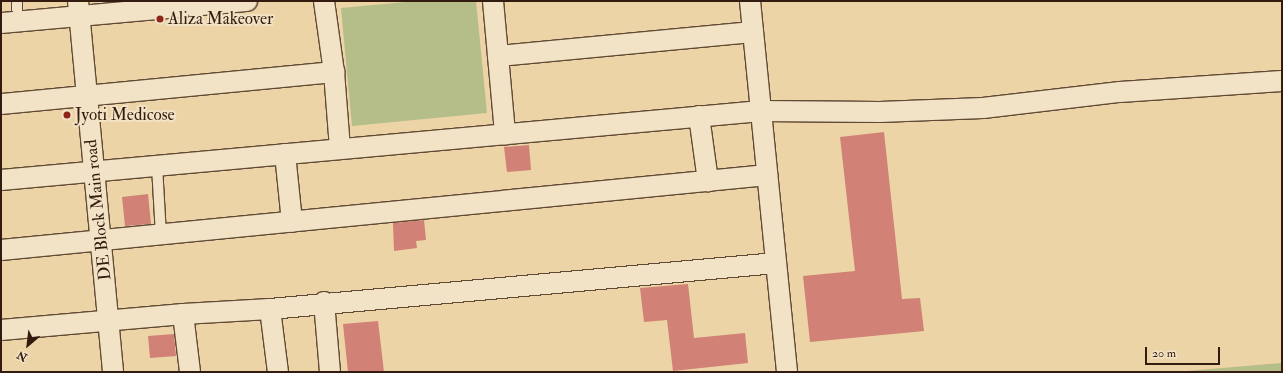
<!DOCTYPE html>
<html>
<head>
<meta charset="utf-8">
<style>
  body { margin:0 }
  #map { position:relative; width:1283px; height:373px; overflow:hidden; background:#ecd4a7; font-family:"IM FELL Double Pica",serif }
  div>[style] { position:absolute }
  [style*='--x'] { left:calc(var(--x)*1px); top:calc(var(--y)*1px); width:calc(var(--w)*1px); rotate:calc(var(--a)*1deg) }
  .green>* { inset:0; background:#b5bd89 }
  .building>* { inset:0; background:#d18175 }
  .roads { filter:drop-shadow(1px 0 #614a35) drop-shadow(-1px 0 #614a35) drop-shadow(0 1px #614a35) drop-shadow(0 -1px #614a35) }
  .lane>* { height:10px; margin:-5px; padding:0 5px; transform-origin:5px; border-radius:5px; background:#f3e3c6 }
  .street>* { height:20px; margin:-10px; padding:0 10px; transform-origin:10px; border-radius:10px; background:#f3e3c6 }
  .dots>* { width:11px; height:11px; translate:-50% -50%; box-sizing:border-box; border:2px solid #f3e3c6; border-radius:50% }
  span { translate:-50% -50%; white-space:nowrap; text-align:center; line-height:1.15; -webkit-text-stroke:4px #f3e3c6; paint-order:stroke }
  .poi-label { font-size:17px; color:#331c0f }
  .left { translate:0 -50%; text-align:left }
  .street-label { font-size:17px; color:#331c0f }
  .frame { position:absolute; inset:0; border:2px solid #331c0f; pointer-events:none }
  .north { position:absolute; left:8px; top:325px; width:40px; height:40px; -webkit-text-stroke:3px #f3e3c6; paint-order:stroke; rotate:208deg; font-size:11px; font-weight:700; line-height:16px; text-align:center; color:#331c0f }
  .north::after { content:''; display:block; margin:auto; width:14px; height:18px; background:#331c0f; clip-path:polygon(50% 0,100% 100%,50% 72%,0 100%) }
  .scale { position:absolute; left:1145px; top:347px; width:75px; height:18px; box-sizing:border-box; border:2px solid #331c0f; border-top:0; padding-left:5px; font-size:12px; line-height:14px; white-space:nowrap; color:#331c0f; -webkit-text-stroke:3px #f3e3c6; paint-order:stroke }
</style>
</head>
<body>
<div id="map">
  <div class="green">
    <div style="clip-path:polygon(416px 1px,476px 1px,487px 113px,352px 126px,341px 8px)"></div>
    <div style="clip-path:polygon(1282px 363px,1282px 372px,1175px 372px)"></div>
  </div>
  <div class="building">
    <div style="clip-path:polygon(884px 132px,902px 299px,920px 298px,924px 331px,810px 342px,803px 276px,855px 271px,840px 137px)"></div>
    <div style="clip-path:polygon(529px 145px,531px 170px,507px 172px,504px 147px)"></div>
    <div style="clip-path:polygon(148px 194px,151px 224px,125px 226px,122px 197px)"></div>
    <div style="clip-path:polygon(424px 220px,426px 240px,416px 241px,417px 248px,394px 251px,393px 223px)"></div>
    <div style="clip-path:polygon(688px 284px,694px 338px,745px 333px,748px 363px,673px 371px,667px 320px,644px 322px,640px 288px)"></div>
    <div style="clip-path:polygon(378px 321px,384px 372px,348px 372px,343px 324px)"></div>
    <div style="clip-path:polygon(174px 334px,176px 356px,150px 358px,148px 336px)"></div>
  </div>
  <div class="roads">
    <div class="lane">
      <div style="--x:17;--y:1;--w:20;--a:87"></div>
      <div style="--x:157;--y:166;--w:69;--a:86.7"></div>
    </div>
    <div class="street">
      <div style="--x:78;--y:1;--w:373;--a:84.6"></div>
      <div style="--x:324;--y:1;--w:72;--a:82"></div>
      <div style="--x:334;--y:72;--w:77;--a:85.5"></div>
      <div style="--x:493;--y:1;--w:134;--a:84.8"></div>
      <div style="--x:750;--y:1;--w:373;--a:84.3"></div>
      <div style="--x:1;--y:23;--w:247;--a:-5.1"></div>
      <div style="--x:498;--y:56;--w:256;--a:-5.4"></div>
      <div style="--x:1;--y:104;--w:335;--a:-5.5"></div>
      <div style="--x:699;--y:116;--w:66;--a:82.1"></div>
      <div style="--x:285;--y:154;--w:68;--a:84.1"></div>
      <div style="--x:1;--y:180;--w:763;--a:-5.19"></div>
      <div style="--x:761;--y:111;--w:119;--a:0.5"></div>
      <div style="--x:880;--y:112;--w:103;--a:-2.2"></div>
      <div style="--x:983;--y:108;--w:138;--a:-6.7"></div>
      <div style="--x:1120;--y:92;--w:162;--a:-3.9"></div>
      <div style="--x:1;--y:250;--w:770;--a:-5.59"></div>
      <div style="--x:324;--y:302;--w:70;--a:85.1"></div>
      <div style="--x:270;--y:309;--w:64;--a:82.8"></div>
      <div style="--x:183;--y:314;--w:58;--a:83.1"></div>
      <div style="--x:1;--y:330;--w:183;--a:-5"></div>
      <div style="--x:183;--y:314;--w:87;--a:-3.3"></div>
      <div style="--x:270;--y:309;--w:508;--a:-5.19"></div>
    </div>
  </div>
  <div class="dots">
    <div style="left:160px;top:19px;background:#8f2418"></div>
    <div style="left:67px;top:115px;background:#8f2418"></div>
  </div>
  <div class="poi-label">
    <span class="left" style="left:168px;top:19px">Aliza Makeover</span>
    <span class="left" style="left:75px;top:115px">Jyoti Medicose</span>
  </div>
  <div class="street-label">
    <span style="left:98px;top:210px;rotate:-96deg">DE Block Main road</span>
  </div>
  <div class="frame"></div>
  <div class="north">N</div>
  <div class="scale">20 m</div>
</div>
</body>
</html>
